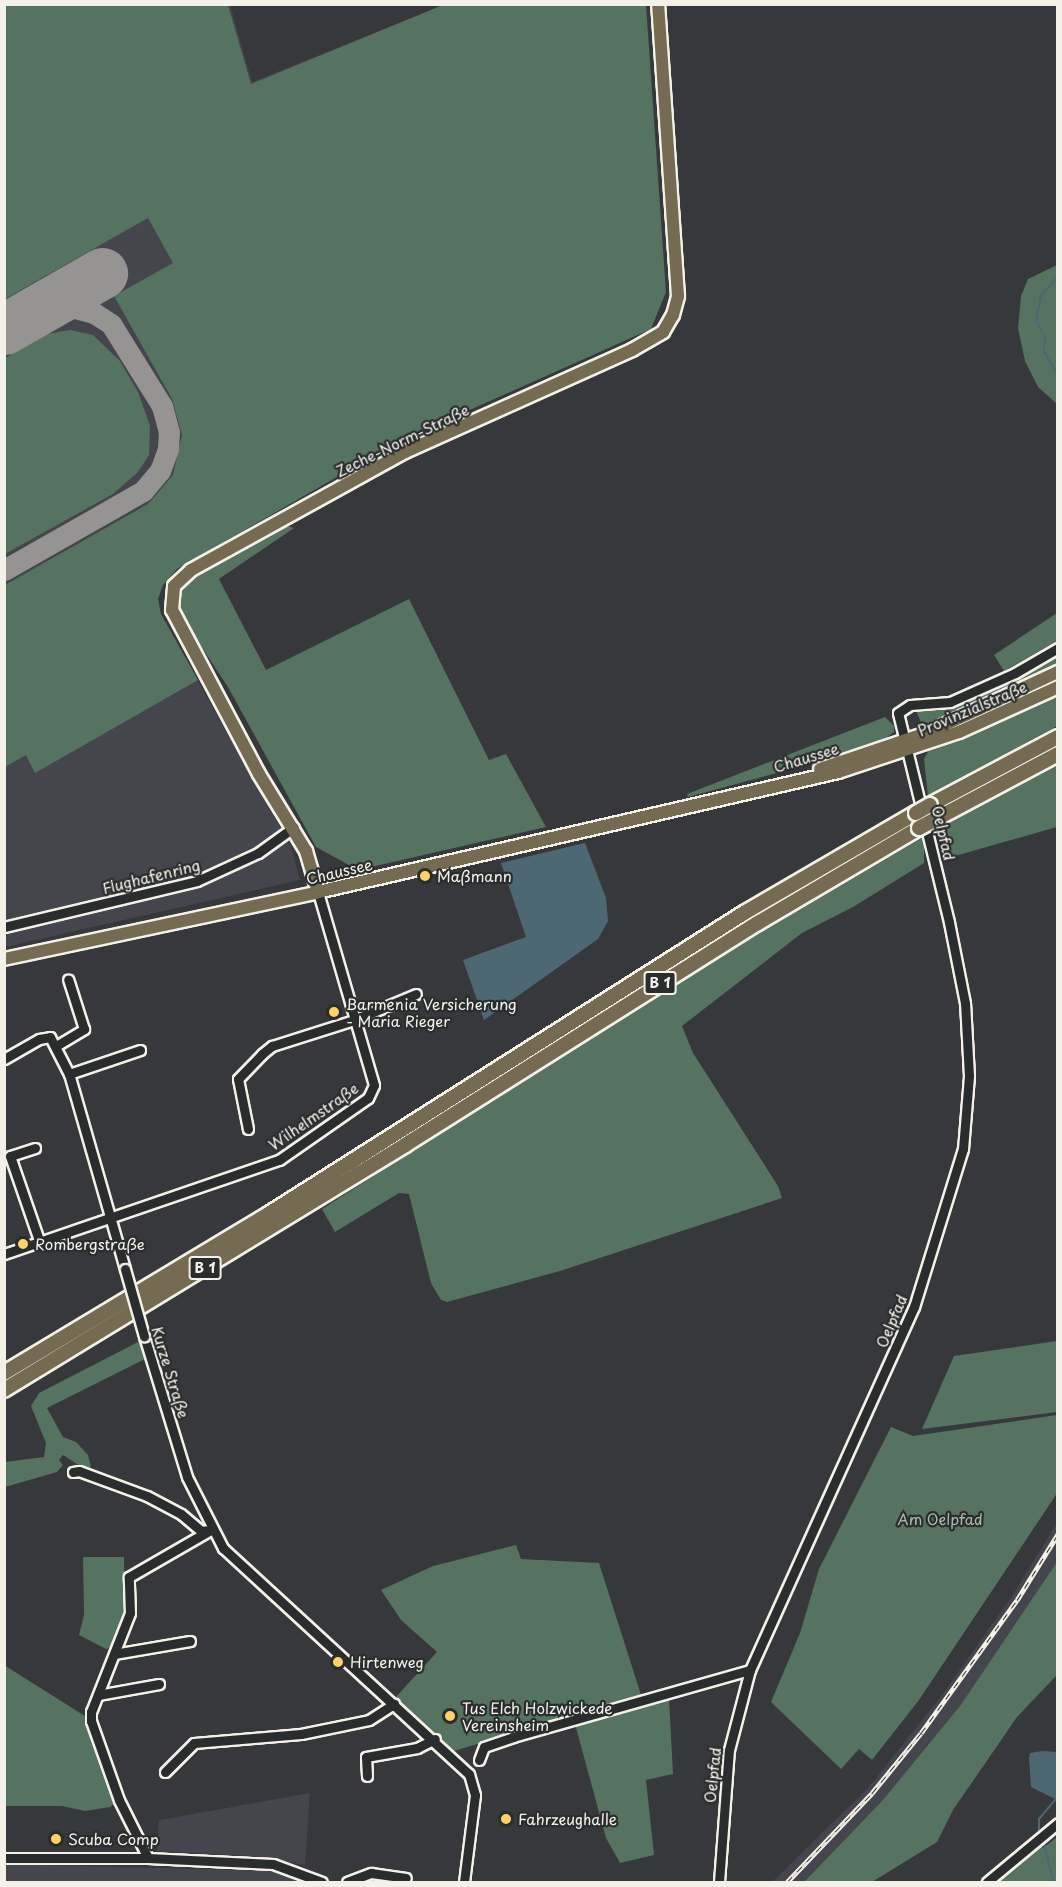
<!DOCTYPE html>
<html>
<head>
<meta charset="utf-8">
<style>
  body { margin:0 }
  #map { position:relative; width:1062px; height:1887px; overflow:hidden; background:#36383c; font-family:"Playpen Sans",sans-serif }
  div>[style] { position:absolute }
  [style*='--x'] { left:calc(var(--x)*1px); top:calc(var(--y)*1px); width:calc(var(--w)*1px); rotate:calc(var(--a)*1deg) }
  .built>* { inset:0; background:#45454d }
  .green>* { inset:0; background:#567260 }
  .water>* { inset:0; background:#4e6873 }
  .stream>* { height:2px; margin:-1px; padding:0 1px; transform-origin:1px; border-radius:1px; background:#4e6873 }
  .taxiway>* { height:21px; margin:-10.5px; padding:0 10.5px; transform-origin:10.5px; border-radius:10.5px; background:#959492 }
  .runway>* { height:51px; margin:-25.5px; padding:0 25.5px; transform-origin:25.5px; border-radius:25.5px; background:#959492 }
  .roads { filter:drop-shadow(2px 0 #f4f1e8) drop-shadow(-2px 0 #f4f1e8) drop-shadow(0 2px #f4f1e8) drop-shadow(0 -2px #f4f1e8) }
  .minor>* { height:9px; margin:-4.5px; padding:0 4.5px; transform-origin:4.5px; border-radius:4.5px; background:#2a2d2e }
  .major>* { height:12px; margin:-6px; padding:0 6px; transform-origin:6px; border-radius:6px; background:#746b52 }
  .highway>* { height:14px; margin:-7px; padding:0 7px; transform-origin:7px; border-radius:7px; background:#746b52 }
  .rail>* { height:4.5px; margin-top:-2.25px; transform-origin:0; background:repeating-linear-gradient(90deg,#2a2d2e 0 7px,#f4f1e8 0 14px); box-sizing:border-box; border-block:2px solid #f4f1e8 }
  .bridges { filter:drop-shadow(2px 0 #f4f1e8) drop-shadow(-2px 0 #f4f1e8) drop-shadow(0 2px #f4f1e8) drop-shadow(0 -2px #f4f1e8) }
  .minor-bridge>* { height:9px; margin:-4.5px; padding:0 4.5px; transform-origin:4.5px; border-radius:4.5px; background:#2a2d2e }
  .highway-bridge>* { height:14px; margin:-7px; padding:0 7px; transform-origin:7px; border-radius:7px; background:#746b52 }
  .dots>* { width:16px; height:16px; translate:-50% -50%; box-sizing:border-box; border:3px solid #2a2d2e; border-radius:50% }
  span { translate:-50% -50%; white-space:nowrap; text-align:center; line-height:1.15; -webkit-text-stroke:4.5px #2a2d2e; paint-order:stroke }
  .shield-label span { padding:2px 4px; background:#2a2d2e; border:2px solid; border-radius:4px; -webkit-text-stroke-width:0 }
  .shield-label { font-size:14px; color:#f4f1e8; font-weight:700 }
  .street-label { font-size:15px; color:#f4f1e8 }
  .poi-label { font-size:15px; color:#f4f1e8 }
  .left { translate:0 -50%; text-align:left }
  .park-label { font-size:15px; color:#adb8ab }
  .frame { position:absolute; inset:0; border:6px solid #f4f1e8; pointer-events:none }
</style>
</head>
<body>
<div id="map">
  <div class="built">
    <div style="clip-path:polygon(4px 5px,230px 5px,252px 82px,444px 5px,389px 443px,240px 526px,161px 579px,157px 608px,291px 847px,300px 880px,5px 947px)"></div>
    <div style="clip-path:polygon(1057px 1523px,1057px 1562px,960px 1706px,882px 1801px,804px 1882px,772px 1882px,868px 1788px,942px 1695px,1012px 1596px)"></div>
    <div style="clip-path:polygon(310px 1793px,305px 1865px,252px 1856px,157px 1851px,159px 1820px)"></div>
    <div style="clip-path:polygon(4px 1864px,276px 1871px,307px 1882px,5px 1882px)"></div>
  </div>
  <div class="green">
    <div style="clip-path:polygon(5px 4px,228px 5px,251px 84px,443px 5px,646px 5px,666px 292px,651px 329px,396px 443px,177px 569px,163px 585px,158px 599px,161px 614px,198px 680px,35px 773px,26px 755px,5px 767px,5px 585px,148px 504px,173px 475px,182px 435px,172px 399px,114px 296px,173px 263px,148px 218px,5px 299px)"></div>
    <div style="clip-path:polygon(1057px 265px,1058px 265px,1057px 404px,1038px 387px,1025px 361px,1018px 328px,1021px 296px,1028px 279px)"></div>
    <div style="clip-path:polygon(70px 330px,93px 335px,120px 361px,138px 392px,150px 426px,149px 455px,138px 472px,113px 494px,5px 554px,5px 358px,47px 334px)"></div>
    <div style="clip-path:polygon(284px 525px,294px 528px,219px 579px,266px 670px,409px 599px,489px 760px,506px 754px,546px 827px,358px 870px,316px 847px,228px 687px,187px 625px,177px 601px,180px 589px,189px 579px)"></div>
    <div style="clip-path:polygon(1057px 613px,1057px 641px,1004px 671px,994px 655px)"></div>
    <div style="clip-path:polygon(1057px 654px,1057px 665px,989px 700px,923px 727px,916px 711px,936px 711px,967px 701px)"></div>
    <div style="clip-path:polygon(1057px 692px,1057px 726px,928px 796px,924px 759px,931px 746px,1020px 712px)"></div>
    <div style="clip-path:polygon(885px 717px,894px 726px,894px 732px,886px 738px,792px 769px,688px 797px,687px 794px)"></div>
    <div style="clip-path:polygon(1057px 766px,1057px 827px,948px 858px,938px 832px,948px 822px)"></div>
    <div style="clip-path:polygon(924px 837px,924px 863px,853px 907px,802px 933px,682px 1026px,693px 1053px,778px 1186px,782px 1198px,560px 1271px,447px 1302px,441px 1300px,431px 1283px,409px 1194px,399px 1193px,335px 1232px,322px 1209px,704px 965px)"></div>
    <div style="clip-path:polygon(140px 1341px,145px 1359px,47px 1408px,63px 1437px,76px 1442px,88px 1455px,91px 1467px,86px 1470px,63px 1455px,59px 1460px,63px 1465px,57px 1472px,5px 1487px,5px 1462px,44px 1457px,46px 1443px,31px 1406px,39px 1393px)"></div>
    <div style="clip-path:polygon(1057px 1341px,1057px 1412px,922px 1429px,954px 1356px)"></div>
    <div style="clip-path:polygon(1057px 1415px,1058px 1491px,1054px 1498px,919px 1700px,872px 1760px,859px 1749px,841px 1769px,771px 1702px,800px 1633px,819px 1569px,891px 1427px,913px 1436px)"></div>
    <div style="clip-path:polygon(516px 1545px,521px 1559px,599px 1563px,641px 1695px,454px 1751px,395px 1698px,437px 1652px,401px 1620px,381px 1590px,433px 1566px)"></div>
    <div style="clip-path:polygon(83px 1557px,124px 1557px,125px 1614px,113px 1647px,106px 1649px,79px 1635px,84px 1615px)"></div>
    <div style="clip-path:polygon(1057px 1562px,1057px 1675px,1017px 1717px,953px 1810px,937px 1842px,872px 1882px,804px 1882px,882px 1801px,960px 1706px)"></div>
    <div style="clip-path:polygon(4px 1665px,88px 1718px,117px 1801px,110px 1807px,85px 1811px,62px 1806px,5px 1806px)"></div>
    <div style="clip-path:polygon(669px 1699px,673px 1774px,646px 1780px,654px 1855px,620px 1863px,606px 1838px,575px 1724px)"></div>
    <div style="clip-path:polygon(1057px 1837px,1057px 1882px,995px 1882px,1041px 1844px,1043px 1848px)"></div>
  </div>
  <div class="water">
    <div style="clip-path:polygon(585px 843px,606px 898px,608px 921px,598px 939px,484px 1020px,463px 960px,526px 937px,501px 863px)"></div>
    <div style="clip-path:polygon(1042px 1751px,1057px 1752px,1057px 1800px,1031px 1787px,1029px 1758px,1030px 1753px)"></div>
  </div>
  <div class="stream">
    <div style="--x:1058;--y:276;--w:26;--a:130"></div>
    <div style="--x:1041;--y:296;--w:25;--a:102"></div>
    <div style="--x:1036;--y:320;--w:20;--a:63"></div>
    <div style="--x:1045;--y:338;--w:13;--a:94"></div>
    <div style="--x:1044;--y:351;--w:28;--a:60"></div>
    <div style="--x:1039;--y:1830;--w:11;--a:-90"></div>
    <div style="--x:1039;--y:1819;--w:25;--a:-50"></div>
    <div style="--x:1053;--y:1882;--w:39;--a:-103"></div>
    <div style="--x:1044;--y:1844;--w:18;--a:-41"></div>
  </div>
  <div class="taxiway">
    <div style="--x:4;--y:570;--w:160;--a:-29.6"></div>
    <div style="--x:143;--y:491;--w:26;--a:-50"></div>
    <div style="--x:160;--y:471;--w:23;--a:-70"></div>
    <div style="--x:168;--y:449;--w:17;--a:-87"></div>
    <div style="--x:169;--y:432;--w:27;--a:-105"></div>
    <div style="--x:162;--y:406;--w:97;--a:-121.9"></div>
    <div style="--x:111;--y:324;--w:20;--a:-147"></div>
    <div style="--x:94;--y:313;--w:27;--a:-165"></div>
    <div style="--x:68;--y:306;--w:38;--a:168"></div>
  </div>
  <div class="runway">
    <div style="--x:4;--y:329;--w:113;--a:-29.7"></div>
  </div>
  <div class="roads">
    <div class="minor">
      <div style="--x:4;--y:927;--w:198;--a:-13.4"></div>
      <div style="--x:197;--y:881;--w:67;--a:-24.7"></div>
      <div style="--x:258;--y:853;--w:44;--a:-35.8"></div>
      <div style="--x:56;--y:1046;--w:33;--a:-31"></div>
      <div style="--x:84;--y:1029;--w:52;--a:-107.7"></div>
      <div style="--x:4;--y:1059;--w:40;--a:-29.7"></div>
      <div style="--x:39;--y:1039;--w:11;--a:-10"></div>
      <div style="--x:50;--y:1037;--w:42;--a:62.8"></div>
      <div style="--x:248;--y:1129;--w:51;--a:-101.3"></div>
      <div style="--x:238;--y:1079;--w:35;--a:-46"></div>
      <div style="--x:262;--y:1054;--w:13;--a:-39"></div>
      <div style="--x:272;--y:1046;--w:86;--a:-17.6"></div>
      <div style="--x:354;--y:1020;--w:67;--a:-22.8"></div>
      <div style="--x:35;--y:1148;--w:26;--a:162"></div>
      <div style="--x:10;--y:1156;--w:92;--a:71"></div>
      <div style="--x:4;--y:1254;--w:291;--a:-18.9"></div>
      <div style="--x:279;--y:1160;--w:108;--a:-34.9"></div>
      <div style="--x:368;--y:1098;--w:14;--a:-65"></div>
      <div style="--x:374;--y:1085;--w:201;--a:-106.2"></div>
      <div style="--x:125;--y:1269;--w:203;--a:-106"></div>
      <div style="--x:69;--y:1074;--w:75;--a:-18.7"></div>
      <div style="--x:144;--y:1336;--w:147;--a:73"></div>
      <div style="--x:187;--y:1477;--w:80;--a:63.1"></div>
      <div style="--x:223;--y:1548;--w:334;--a:42.6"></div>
      <div style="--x:469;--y:1774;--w:22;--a:74"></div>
      <div style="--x:475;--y:1795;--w:88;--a:97.2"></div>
      <div style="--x:73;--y:1472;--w:6;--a:-9"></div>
      <div style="--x:79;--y:1471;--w:72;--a:20.2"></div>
      <div style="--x:147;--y:1496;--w:38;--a:28"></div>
      <div style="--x:181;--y:1514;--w:26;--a:40"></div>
      <div style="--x:201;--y:1531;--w:9;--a:-6"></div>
      <div style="--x:114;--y:1654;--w:77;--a:-9.7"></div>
      <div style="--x:98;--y:1695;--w:62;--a:-10.2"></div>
      <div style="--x:479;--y:1760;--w:14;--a:-69"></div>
      <div style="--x:484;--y:1747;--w:31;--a:-19"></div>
      <div style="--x:513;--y:1737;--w:246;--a:-15.8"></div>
      <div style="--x:165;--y:1772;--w:41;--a:-45"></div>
      <div style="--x:194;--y:1743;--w:107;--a:-4.8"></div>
      <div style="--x:301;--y:1734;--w:69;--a:-11.6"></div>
      <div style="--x:369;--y:1720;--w:30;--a:-33"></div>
      <div style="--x:367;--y:1776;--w:19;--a:-93"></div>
      <div style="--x:366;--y:1757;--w:52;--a:-10"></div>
      <div style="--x:417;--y:1748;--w:20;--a:-27"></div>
      <div style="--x:4;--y:1858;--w:144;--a:0"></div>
      <div style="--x:148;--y:1858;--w:125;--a:2.7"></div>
      <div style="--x:273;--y:1864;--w:52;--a:20.2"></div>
      <div style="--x:148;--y:1858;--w:65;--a:-116.6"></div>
      <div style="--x:119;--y:1800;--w:84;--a:-109.5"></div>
      <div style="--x:91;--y:1721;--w:9;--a:-90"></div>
      <div style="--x:91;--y:1712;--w:106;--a:-68.5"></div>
      <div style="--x:130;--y:1613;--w:36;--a:-92"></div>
      <div style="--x:129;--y:1577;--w:96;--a:-30"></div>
      <div style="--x:347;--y:1882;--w:26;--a:-21"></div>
      <div style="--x:371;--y:1873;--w:35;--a:8"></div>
      <div style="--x:719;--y:1882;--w:132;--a:-85.7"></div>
      <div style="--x:729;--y:1750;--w:83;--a:-75.3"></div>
      <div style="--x:750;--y:1670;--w:398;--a:-65.7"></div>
      <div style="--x:914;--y:1307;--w:165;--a:-72.8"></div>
      <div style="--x:963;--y:1149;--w:73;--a:-85.3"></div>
      <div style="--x:969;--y:1076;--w:73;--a:-93.1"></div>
      <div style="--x:965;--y:1003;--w:83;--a:-101.2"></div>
      <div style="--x:949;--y:922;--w:215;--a:-103.7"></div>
      <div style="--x:898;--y:713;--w:14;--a:-34"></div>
      <div style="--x:910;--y:705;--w:40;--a:-4.3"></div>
      <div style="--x:950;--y:702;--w:71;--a:-24"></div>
      <div style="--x:1015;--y:673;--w:50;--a:-30.2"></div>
      <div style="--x:987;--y:1882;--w:92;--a:-39.7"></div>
    </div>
    <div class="major">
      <div style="--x:820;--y:769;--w:113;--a:-18.6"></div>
      <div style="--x:927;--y:733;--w:145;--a:-25"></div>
      <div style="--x:318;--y:892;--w:43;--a:-106.3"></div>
      <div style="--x:306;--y:851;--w:90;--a:-121.4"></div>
      <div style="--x:259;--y:774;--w:186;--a:-117.9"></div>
      <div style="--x:172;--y:610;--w:24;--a:-85"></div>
      <div style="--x:174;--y:586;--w:23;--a:-43"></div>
      <div style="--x:191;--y:570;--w:244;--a:-28.9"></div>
      <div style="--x:405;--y:452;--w:249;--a:-24.2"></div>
      <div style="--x:632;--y:350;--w:36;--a:-30"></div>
      <div style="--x:663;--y:332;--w:20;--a:-60"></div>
      <div style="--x:673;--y:315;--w:20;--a:-75"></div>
      <div style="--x:678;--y:296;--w:293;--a:-93.9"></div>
      <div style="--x:4;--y:959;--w:321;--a:-12"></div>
      <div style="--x:318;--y:892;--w:534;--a:-12.99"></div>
      <div style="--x:838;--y:772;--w:127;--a:-18.3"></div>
      <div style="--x:959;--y:732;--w:109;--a:-24.4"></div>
    </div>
    <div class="highway">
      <div style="--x:930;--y:805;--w:145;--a:-28"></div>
      <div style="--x:934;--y:820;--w:140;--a:-28"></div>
      <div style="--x:4;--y:1373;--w:307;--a:-31"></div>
      <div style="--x:267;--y:1215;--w:565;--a:-32.34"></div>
      <div style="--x:744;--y:913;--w:199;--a:-30.2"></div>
      <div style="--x:4;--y:1390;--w:470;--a:-31.4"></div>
      <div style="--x:405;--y:1145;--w:417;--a:-32.2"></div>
      <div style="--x:758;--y:923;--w:187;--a:-30.5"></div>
    </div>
  </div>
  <div class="rail">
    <div style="--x:787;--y:1882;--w:123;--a:-46.3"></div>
    <div style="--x:872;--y:1793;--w:77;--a:-50.8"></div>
    <div style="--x:921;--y:1733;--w:164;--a:-54.2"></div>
    <div style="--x:1017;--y:1600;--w:78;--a:-58.2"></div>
  </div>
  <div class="bridges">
    <div class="minor-bridge">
      <div style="--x:125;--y:1269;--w:70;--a:74.2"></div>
    </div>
    <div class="highway-bridge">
      <div style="--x:916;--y:813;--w:16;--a:-30"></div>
      <div style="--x:919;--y:828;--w:17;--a:-28"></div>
    </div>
  </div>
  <div class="dots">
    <div style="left:425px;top:876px;background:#ffd166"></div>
    <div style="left:334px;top:1012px;background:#ffd166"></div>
    <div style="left:23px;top:1244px;background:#ffd166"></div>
    <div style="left:338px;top:1662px;background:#ffd166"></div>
    <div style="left:450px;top:1716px;background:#ffd166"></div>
    <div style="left:506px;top:1819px;background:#ffd166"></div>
    <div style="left:56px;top:1839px;background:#ffd166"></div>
  </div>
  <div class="shield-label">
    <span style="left:660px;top:983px">B 1</span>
    <span style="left:205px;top:1268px">B 1</span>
  </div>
  <div class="street-label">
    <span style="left:402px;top:440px;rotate:-26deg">Zeche-Norm-Straße</span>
    <span style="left:972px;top:708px;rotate:-23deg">Provinzialstraße</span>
    <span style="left:806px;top:757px;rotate:-17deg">Chaussee</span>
    <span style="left:944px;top:833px;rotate:77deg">Oelpfad</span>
    <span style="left:339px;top:871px;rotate:-13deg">Chaussee</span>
    <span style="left:151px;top:876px;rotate:-14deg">Flughafenring</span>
    <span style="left:313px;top:1116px;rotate:-35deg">Wilhelmstraße</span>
    <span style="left:891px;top:1321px;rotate:-67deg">Oelpfad</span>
    <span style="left:171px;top:1372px;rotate:73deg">Kurze Straße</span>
    <span style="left:712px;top:1775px;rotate:-84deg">Oelpfad</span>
  </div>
  <div class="poi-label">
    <span class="left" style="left:437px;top:876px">Maßmann</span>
    <span class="left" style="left:346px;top:1012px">Barmenia Versicherung<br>- Maria Rieger</span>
    <span class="left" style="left:35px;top:1244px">Rombergstraße</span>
    <span class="left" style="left:350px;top:1662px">Hirtenweg</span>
    <span class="left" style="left:462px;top:1716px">Tus Elch Holzwickede<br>Vereinsheim</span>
    <span class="left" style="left:518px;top:1819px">Fahrzeughalle</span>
    <span class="left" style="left:68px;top:1839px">Scuba Comp</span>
  </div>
  <div class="park-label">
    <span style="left:940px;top:1519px">Am Oelpfad</span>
  </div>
  <div class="frame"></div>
</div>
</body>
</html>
